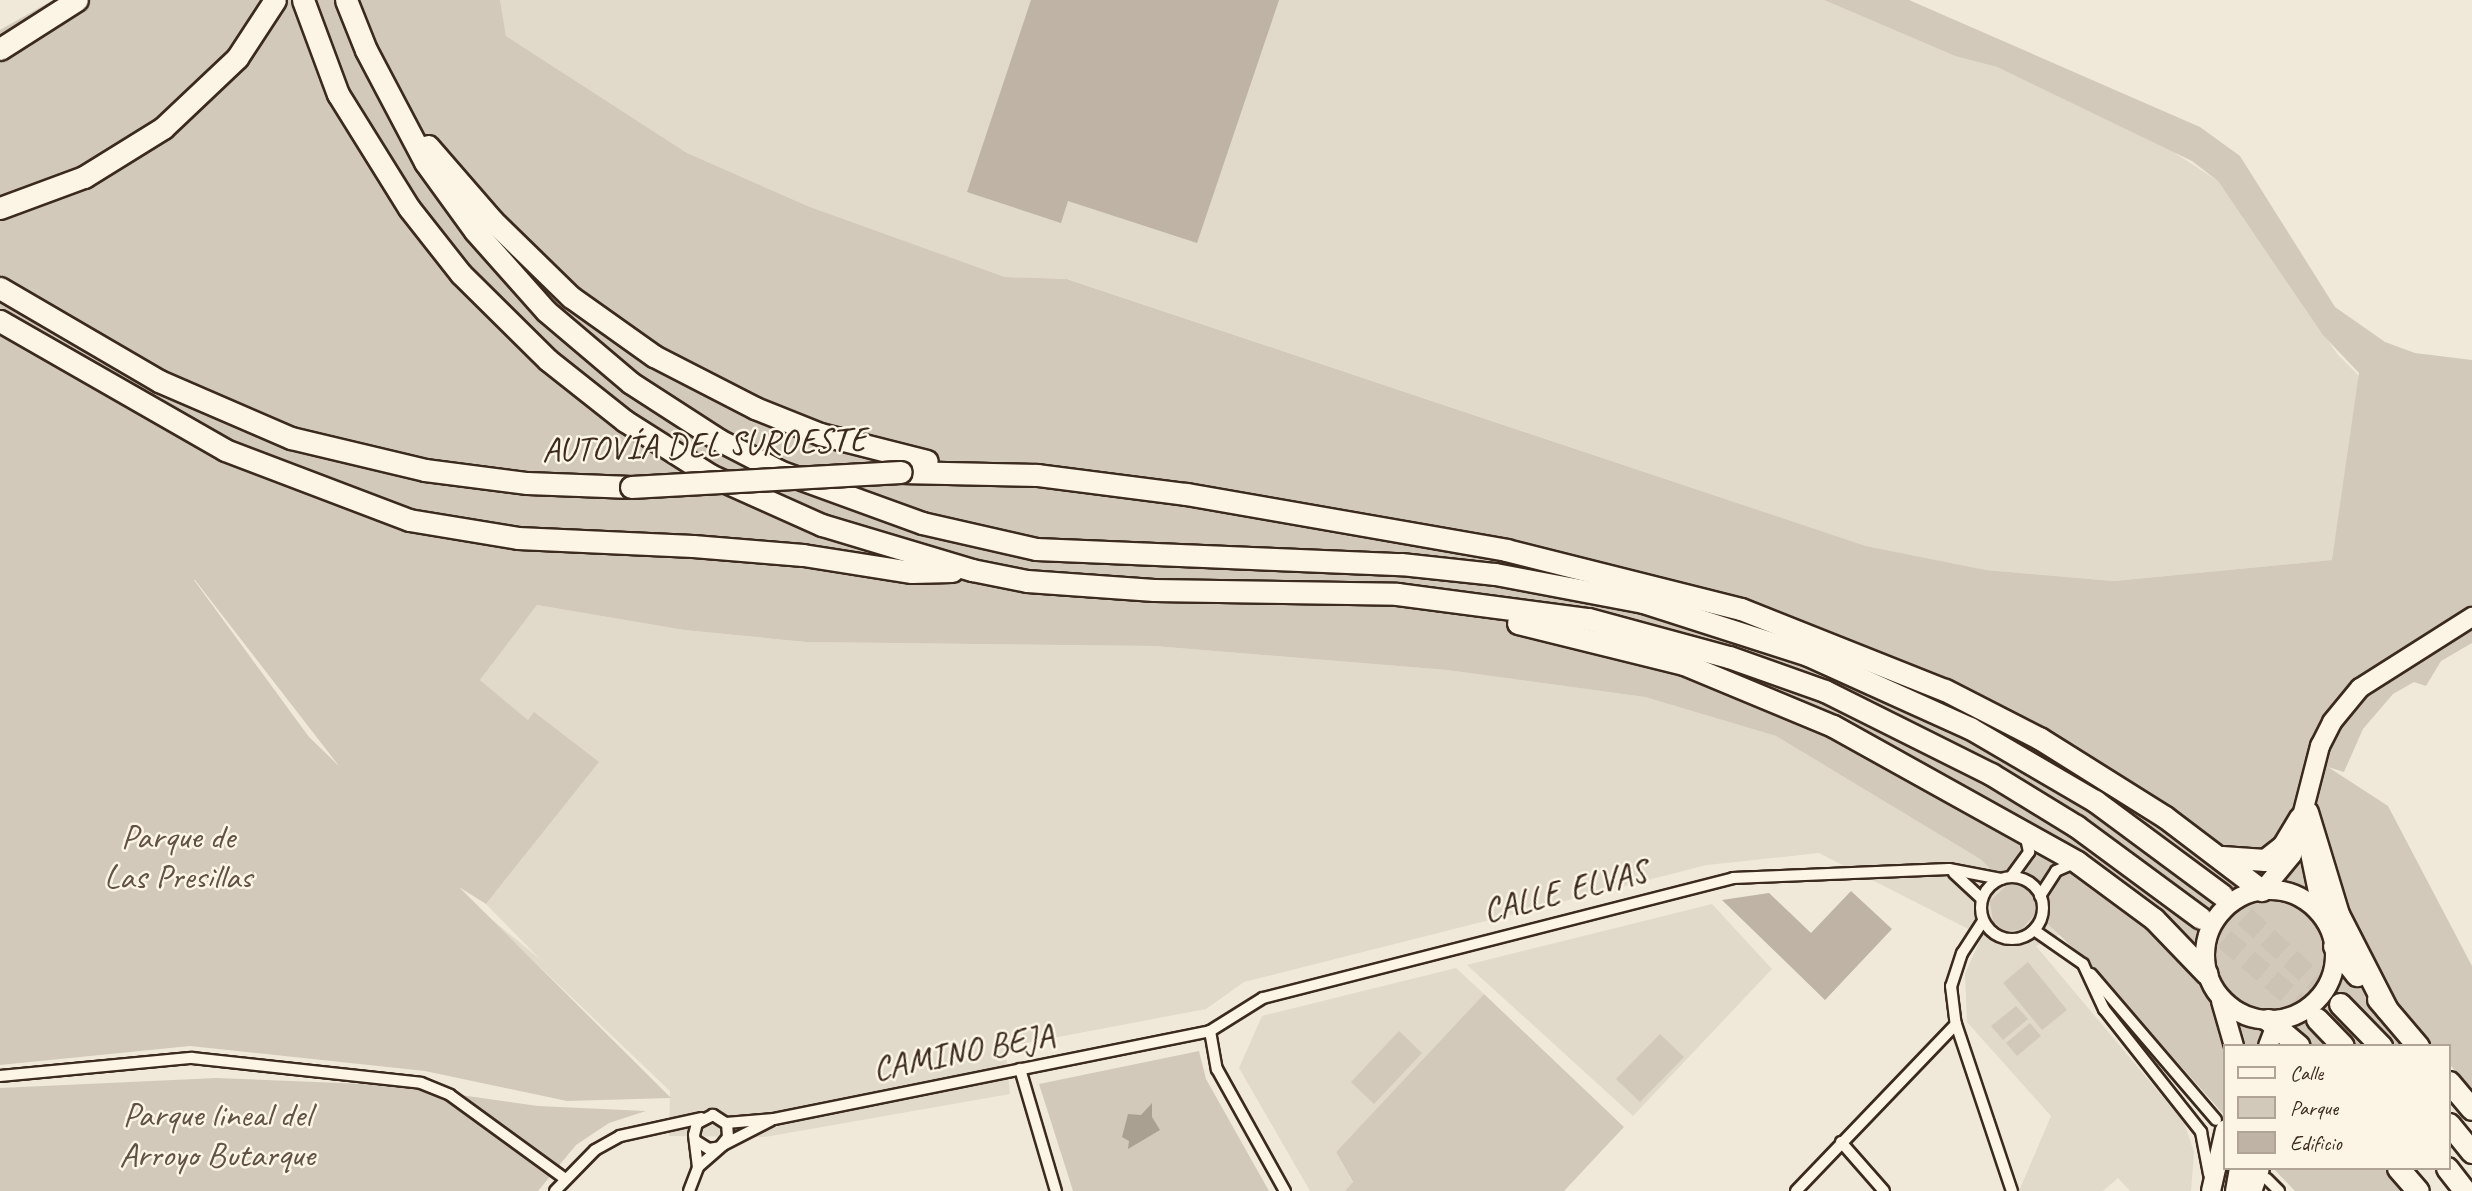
<!DOCTYPE html>
<html>
<head>
<meta charset="utf-8">
<style>
  body { margin:0 }
  #map { position:relative; width:2472px; height:1191px; overflow:hidden; background:#f0e9d9; font-family:Caveat,sans-serif }
  div>[style] { position:absolute }
  [style*='--x'] { left:calc(var(--x)*1px); top:calc(var(--y)*1px); width:calc(var(--w)*1px); rotate:calc(var(--a)*1deg) }
  .built>* { inset:0; background:#e1d9c9 }
  .green>* { inset:0; background:#d2c9ba }
  .water>* { inset:0; background:#aaa091 }
  .building>* { inset:0; background:#beb3a4 }
  .highway-tunnel>* { height:21px; margin-top:-10.5px; transform-origin:0; background:repeating-linear-gradient(90deg,#ccc3b4 0 21px,transparent 0 31px) }
  .roads { filter:drop-shadow(2px 0 #3b2a1e) drop-shadow(-2px 0 #3b2a1e) drop-shadow(0 2px #3b2a1e) drop-shadow(0 -2px #3b2a1e) }
  .street>* { height:10px; margin:-5px; padding:0 5px; transform-origin:5px; border-radius:5px; background:#fcf5e5 }
  .street>.ring { margin:-5px; padding:0; box-sizing:content-box; background:none; border:10px solid #fcf5e5; border-radius:50% }
  .primary>* { height:18px; margin:-9px; padding:0 9px; transform-origin:9px; border-radius:9px; background:#fcf5e5 }
  .primary>.ring { margin:-9px; padding:0; box-sizing:content-box; background:none; border:18px solid #fcf5e5; border-radius:50% }
  .highway>* { height:21px; margin:-10.5px; padding:0 10.5px; transform-origin:10.5px; border-radius:10.5px; background:#fcf5e5 }
  .bridges { filter:drop-shadow(2px 0 #3b2a1e) drop-shadow(-2px 0 #3b2a1e) drop-shadow(0 2px #3b2a1e) drop-shadow(0 -2px #3b2a1e) }
  .highway-bridge>* { height:21px; margin:-10.5px; padding:0 10.5px; transform-origin:10.5px; border-radius:10.5px; background:#fcf5e5 }
  span { translate:-50% -50%; white-space:nowrap; text-align:center; line-height:1.15; -webkit-text-stroke:5px #fcf5e5; paint-order:stroke }
  .street-label { font-size:35px; color:#3b2a1e }
  .park-label { font-size:35px; color:#615245 }
  .legend { position:absolute; left:2223px; top:1044px; width:228px; height:126px; box-sizing:border-box; background:#fcf5e5; border:2px solid #afa495; margin:0; padding:9px 12px; list-style:none; font-size:21px; color:#3b2a1e }
  .legend li { display:flex; align-items:center; gap:14px; height:35px }
  .legend b { width:35px; border:2px solid #afa495 }
</style>
</head>
<body>
<div id="map">
  <div class="built">
    <div style="clip-path:polygon(500px 0,1824px 0,1955px 56px,1997px 67px,2161px 144px,2218px 181px,2338px 355px,2361px 378px,2333px 560px,2114px 581px,1986px 570px,1866px 546px,1068px 279px,1005px 277px,810px 207px,687px 153px,506px 36px)"></div>
    <div style="clip-path:polygon(537px 605px,684px 630px,806px 642px,1154px 646px,1447px 670px,1645px 697px,1776px 736px,1980px 859px,2059px 935px,2036px 946px,2184px 1122px,2194px 1152px,2191px 1191px,2130px 1191px,2118px 1178px,2103px 1191px,2019px 1191px,2051px 1116px,1967px 1022px,1965px 974px,1982px 936px,1819px 853px,1707px 865px,1244px 982px,1206px 1009px,1005px 1047px,1010px 1094px,765px 1137px,669px 1136px,670px 1091px,478px 908px,541px 960px,486px 904px,598px 763px,535px 713px,528px 720px,480px 680px)"></div>
    <div style="clip-path:polygon(1712px 904px,1772px 969px,1633px 1116px,1467px 965px)"></div>
    <div style="clip-path:polygon(1456px 968px,1484px 994px,1336px 1152px,1353px 1183px,1345px 1191px,1310px 1191px,1239px 1068px,1262px 1016px)"></div>
  </div>
  <div class="green">
    <div style="clip-path:polygon(evenodd,53px 0,500px 0,506px 36px,687px 153px,810px 207px,1005px 277px,1067px 279px,1866px 546px,1986px 570px,2114px 581px,2332px 560px,2359px 373px,2323px 335px,2218px 181px,2192px 161px,1997px 67px,1955px 56px,1824px 0,1909px 0,2200px 127px,2240px 156px,2335px 307px,2385px 342px,2415px 353px,2472px 360px,2472px 643px,2441px 661px,2426px 686px,2414px 682px,2393px 694px,2363px 729px,2344px 772px,2328px 767px,2388px 806px,2472px 966px,2472px 1093px,2449px 1063px,2449px 1046px,2225px 1046px,2225px 1116px,2091px 965px,2036px 913px,2021px 930px,2005px 931px,1993px 922px,1990px 901px,2007px 885px,1980px 859px,1776px 736px,1645px 697px,1447px 670px,1154px 646px,806px 642px,684px 630px,537px 605px,480px 680px,528px 720px,534px 712px,599px 762px,486px 904px,459px 887px,671px 1098px,567px 1101px,425px 1071px,190px 1046px,0 1065px,0 30px,53px 0,194px 580px,195px 580px,339px 766px,309px 737px,194px 580px)"></div>
    <div style="clip-path:polygon(2028px 962px,2067px 1010px,2042px 1030px,2003px 983px)"></div>
    <div style="clip-path:polygon(1484px 994px,1624px 1127px,1564px 1191px,1345px 1191px,1353px 1182px,1336px 1152px)"></div>
    <div style="clip-path:polygon(2016px 1006px,2028px 1019px,2003px 1040px,1991px 1026px)"></div>
    <div style="clip-path:polygon(2030px 1023px,2041px 1036px,2017px 1056px,2006px 1043px)"></div>
    <div style="clip-path:polygon(1399px 1031px,1422px 1053px,1374px 1104px,1351px 1082px)"></div>
    <div style="clip-path:polygon(1660px 1034px,1684px 1057px,1640px 1102px,1616px 1079px)"></div>
    <div style="clip-path:polygon(1199px 1051px,1206px 1079px,1269px 1191px,1073px 1191px,1039px 1084px)"></div>
    <div style="clip-path:polygon(216px 1078px,389px 1085px,538px 1106px,646px 1111px,609px 1123px,576px 1145px,538px 1191px,0 1191px,0 1088px)"></div>
    <div style="clip-path:polygon(2273px 1168px,2388px 1168px,2407px 1191px,2295px 1191px)"></div>
  </div>
  <div class="water">
    <div style="clip-path:polygon(1152px 1103px,1152px 1117px,1160px 1130px,1128px 1149px,1129px 1141px,1122px 1137px,1128px 1114px,1141px 1115px)"></div>
  </div>
  <div class="building">
    <div style="clip-path:polygon(1031px 0,1279px 0,1197px 243px,1068px 201px,1061px 223px,967px 192px)"></div>
    <div style="clip-path:polygon(1851px 891px,1892px 929px,1825px 1000px,1722px 900px,1769px 893px,1811px 933px)"></div>
  </div>
  <div class="highway-tunnel">
    <div style="--x:2222;--y:895;--w:161;--a:42.7"></div>
    <div style="--x:2201;--y:918;--w:154;--a:41"></div>
  </div>
  <div class="roads">
    <div class="street">
      <div style="--x:1954;--y:873;--w:38;--a:43"></div>
      <div class="ring" style="left:1981px;top:877px;width:52px;height:52px"></div>
      <div style="--x:2011;--y:877;--w:31;--a:-54"></div>
      <div style="--x:2029;--y:852;--w:19;--a:-102"></div>
      <div style="--x:2040;--y:896;--w:30;--a:-57"></div>
      <div style="--x:2056;--y:871;--w:20;--a:-24"></div>
      <div style="--x:1983;--y:921;--w:38;--a:123"></div>
      <div style="--x:1962;--y:953;--w:35;--a:108"></div>
      <div style="--x:1951;--y:986;--w:38;--a:83"></div>
      <div style="--x:1956;--y:1024;--w:176;--a:71.5"></div>
      <div style="--x:2034;--y:930;--w:60;--a:34.8"></div>
      <div style="--x:2083;--y:964;--w:50;--a:65"></div>
      <div style="--x:2104;--y:1009;--w:157;--a:51.7"></div>
      <div style="--x:2201;--y:1132;--w:43;--a:79.2"></div>
      <div style="--x:2091;--y:974;--w:192;--a:49.4"></div>
      <div style="--x:1210;--y:1031;--w:39;--a:80"></div>
      <div style="--x:1217;--y:1069;--w:140;--a:60.9"></div>
      <div style="--x:1020;--y:1069;--w:127;--a:73.6"></div>
      <div style="--x:0;--y:1076;--w:193;--a:-5.4"></div>
      <div style="--x:192;--y:1058;--w:230;--a:6.2"></div>
      <div style="--x:421;--y:1083;--w:31;--a:22"></div>
      <div style="--x:450;--y:1095;--w:141;--a:36.1"></div>
      <div style="--x:726;--y:1123;--w:48;--a:-4.8"></div>
      <div style="--x:774;--y:1119;--w:445;--a:-11.4"></div>
      <div style="--x:1210;--y:1031;--w:62;--a:-31.9"></div>
      <div style="--x:1263;--y:998;--w:485;--a:-14.3"></div>
      <div style="--x:1733;--y:878;--w:216;--a:-2.4"></div>
      <div style="--x:1949;--y:869;--w:53;--a:10.9"></div>
      <div style="--x:696;--y:1141;--w:15;--a:32"></div>
      <div style="--x:709;--y:1149;--w:11;--a:-10"></div>
      <div style="--x:720;--y:1147;--w:13;--a:-51"></div>
      <div style="--x:728;--y:1137;--w:13;--a:-94"></div>
      <div style="--x:727;--y:1124;--w:17;--a:-147"></div>
      <div style="--x:713;--y:1115;--w:18;--a:153"></div>
      <div style="--x:697;--y:1123;--w:12;--a:104"></div>
      <div style="--x:694;--y:1135;--w:32;--a:83"></div>
      <div style="--x:698;--y:1167;--w:33;--a:-41"></div>
      <div style="--x:723;--y:1145;--w:53;--a:-27.1"></div>
      <div style="--x:1841;--y:1142;--w:65;--a:48.7"></div>
      <div style="--x:2267;--y:1179;--w:17;--a:45"></div>
      <div style="--x:555;--y:1191;--w:57;--a:-45.7"></div>
      <div style="--x:595;--y:1150;--w:29;--a:-29"></div>
      <div style="--x:620;--y:1136;--w:83;--a:-12.5"></div>
      <div style="--x:689;--y:1191;--w:26;--a:-69"></div>
      <div style="--x:1796;--y:1191;--w:231;--a:-46.2"></div>
    </div>
    <div class="primary">
      <div style="--x:2306;--y:834;--w:84;--a:78.3"></div>
      <div class="ring" style="left:2205px;top:890px;width:112px;height:112px"></div>
      <div style="--x:2263;--y:890;--w:45;--a:-50.4"></div>
      <div style="--x:2292;--y:855;--w:113;--a:-75.6"></div>
      <div style="--x:2320;--y:746;--w:27;--a:-63"></div>
      <div style="--x:2332;--y:722;--w:44;--a:-50.5"></div>
      <div style="--x:2360;--y:688;--w:133;--a:-32.4"></div>
      <div style="--x:2221;--y:1001;--w:47;--a:73.9"></div>
      <div style="--x:2268;--y:1046;--w:28;--a:-69"></div>
      <div style="--x:2211;--y:1191;--w:63;--a:-77.1"></div>
      <div style="--x:2235;--y:1191;--w:23;--a:-80"></div>
    </div>
    <div class="highway">
      <div style="--x:303;--y:0;--w:100;--a:69.6"></div>
      <div style="--x:338;--y:94;--w:134;--a:58.1"></div>
      <div style="--x:409;--y:208;--w:84;--a:51.8"></div>
      <div style="--x:461;--y:274;--w:122;--a:44.7"></div>
      <div style="--x:548;--y:360;--w:98;--a:38.4"></div>
      <div style="--x:625;--y:421;--w:101;--a:32.4"></div>
      <div style="--x:710;--y:475;--w:123;--a:24.1"></div>
      <div style="--x:822;--y:525;--w:157;--a:16.7"></div>
      <div style="--x:972;--y:570;--w:56;--a:11.3"></div>
      <div style="--x:1027;--y:581;--w:127;--a:4.1"></div>
      <div style="--x:1154;--y:590;--w:243;--a:0.9"></div>
      <div style="--x:1397;--y:594;--w:193;--a:7.5"></div>
      <div style="--x:1588;--y:619;--w:146;--a:15.1"></div>
      <div style="--x:1729;--y:657;--w:102;--a:19.5"></div>
      <div style="--x:1825;--y:691;--w:186;--a:26.6"></div>
      <div style="--x:1991;--y:774;--w:100;--a:31.5"></div>
      <div style="--x:2076;--y:826;--w:155;--a:36.4"></div>
      <div style="--x:346;--y:0;--w:54;--a:68.2"></div>
      <div style="--x:366;--y:50;--w:127;--a:62.2"></div>
      <div style="--x:425;--y:162;--w:85;--a:54.1"></div>
      <div style="--x:475;--y:231;--w:107;--a:48.4"></div>
      <div style="--x:546;--y:311;--w:111;--a:40.3"></div>
      <div style="--x:631;--y:383;--w:105;--a:32.9"></div>
      <div style="--x:719;--y:440;--w:68;--a:27.3"></div>
      <div style="--x:779;--y:471;--w:152;--a:20"></div>
      <div style="--x:922;--y:523;--w:117;--a:12.8"></div>
      <div style="--x:1036;--y:549;--w:365;--a:2.4"></div>
      <div style="--x:1401;--y:564;--w:95;--a:6.1"></div>
      <div style="--x:1495;--y:574;--w:151;--a:10.7"></div>
      <div style="--x:1643;--y:602;--w:173;--a:17.8"></div>
      <div style="--x:1808;--y:655;--w:178;--a:24.3"></div>
      <div style="--x:1970;--y:728;--w:145;--a:30.3"></div>
      <div style="--x:2095;--y:801;--w:158;--a:36.5"></div>
      <div style="--x:0;--y:49;--w:91;--a:-32.5"></div>
      <div style="--x:428;--y:146;--w:99;--a:49.1"></div>
      <div style="--x:493;--y:221;--w:109;--a:44.3"></div>
      <div style="--x:571;--y:297;--w:102;--a:35.4"></div>
      <div style="--x:654;--y:356;--w:114;--a:27.2"></div>
      <div style="--x:755;--y:408;--w:70;--a:21.8"></div>
      <div style="--x:820;--y:434;--w:110;--a:14.2"></div>
      <div style="--x:0;--y:208;--w:90;--a:-20.3"></div>
      <div style="--x:84;--y:177;--w:93;--a:-31.8"></div>
      <div style="--x:163;--y:128;--w:102;--a:-43.4"></div>
      <div style="--x:237;--y:58;--w:69;--a:-56.8"></div>
      <div style="--x:0;--y:288;--w:184;--a:30.3"></div>
      <div style="--x:159;--y:381;--w:144;--a:23.4"></div>
      <div style="--x:291;--y:438;--w:138;--a:13.4"></div>
      <div style="--x:425;--y:470;--w:103;--a:7.3"></div>
      <div style="--x:527;--y:483;--w:104;--a:2.2"></div>
      <div style="--x:0;--y:321;--w:259;--a:29.8"></div>
      <div style="--x:225;--y:450;--w:197;--a:20.8"></div>
      <div style="--x:409;--y:520;--w:110;--a:9.4"></div>
      <div style="--x:518;--y:538;--w:175;--a:2.6"></div>
      <div style="--x:693;--y:546;--w:110;--a:4.7"></div>
      <div style="--x:803;--y:555;--w:110;--a:8.9"></div>
      <div style="--x:912;--y:572;--w:40;--a:-1.4"></div>
      <div style="--x:901;--y:472;--w:136;--a:1.3"></div>
      <div style="--x:1037;--y:475;--w:150;--a:7.3"></div>
      <div style="--x:1186;--y:494;--w:325;--a:9.9"></div>
      <div style="--x:1506;--y:550;--w:242;--a:14.1"></div>
      <div style="--x:1741;--y:609;--w:219;--a:21.7"></div>
      <div style="--x:1945;--y:690;--w:106;--a:27.1"></div>
      <div style="--x:2039;--y:738;--w:149;--a:32.1"></div>
      <div style="--x:2165;--y:817;--w:121;--a:37.2"></div>
      <div style="--x:1518;--y:623;--w:171;--a:13.9"></div>
      <div style="--x:1684;--y:664;--w:161;--a:22.6"></div>
      <div style="--x:1833;--y:726;--w:279;--a:29.1"></div>
      <div style="--x:2077;--y:862;--w:96;--a:36.5"></div>
      <div style="--x:2154;--y:919;--w:76;--a:46.1"></div>
      <div style="--x:2307;--y:812;--w:107;--a:73.1"></div>
      <div style="--x:2338;--y:914;--w:106;--a:62.9"></div>
      <div style="--x:2222;--y:857;--w:43;--a:4"></div>
      <div style="--x:2265;--y:860;--w:23;--a:-38"></div>
      <div style="--x:2283;--y:846;--w:33;--a:-59"></div>
      <div style="--x:2334;--y:946;--w:37;--a:52"></div>
      <div style="--x:2378;--y:999;--w:62;--a:49.6"></div>
      <div style="--x:2340;--y:1004;--w:59;--a:45.7"></div>
      <div style="--x:2317;--y:1019;--w:37;--a:46"></div>
      <div style="--x:2268;--y:1020;--w:40;--a:40"></div>
      <div style="--x:2449;--y:1082;--w:35;--a:50"></div>
      <div style="--x:2449;--y:1124;--w:36;--a:51"></div>
      <div style="--x:2398;--y:1168;--w:30;--a:49"></div>
      <div style="--x:2447;--y:1168;--w:29;--a:52"></div>
      <div style="--x:2250;--y:1191;--w:24;--a:-71"></div>
    </div>
  </div>
  <div class="bridges">
    <div class="highway-bridge">
      <div style="--x:631;--y:487;--w:270;--a:-3.2"></div>
    </div>
  </div>
  <div class="street-label">
    <span style="left:704px;top:445px;rotate:-2deg">AUTOVÍA DEL SUROESTE</span>
    <span style="left:1565px;top:891px;rotate:-14deg">CALLE ELVAS</span>
    <span style="left:963px;top:1052px;rotate:-11deg">CAMINO BEJA</span>
  </div>
  <div class="park-label">
    <span style="left:178px;top:857px">Parque de<br>Las Presillas</span>
    <span style="left:217px;top:1135px">Parque lineal del<br>Arroyo Butarque</span>
  </div>
  <ul class="legend">
  <li><b style="height:9px;background:#fcf5e5"></b>Calle</li>
  <li><b style="height:19px;background:#d2c9ba"></b>Parque</li>
  <li><b style="height:19px;background:#beb3a4"></b>Edificio</li>
  </ul>
</div>
</body>
</html>
